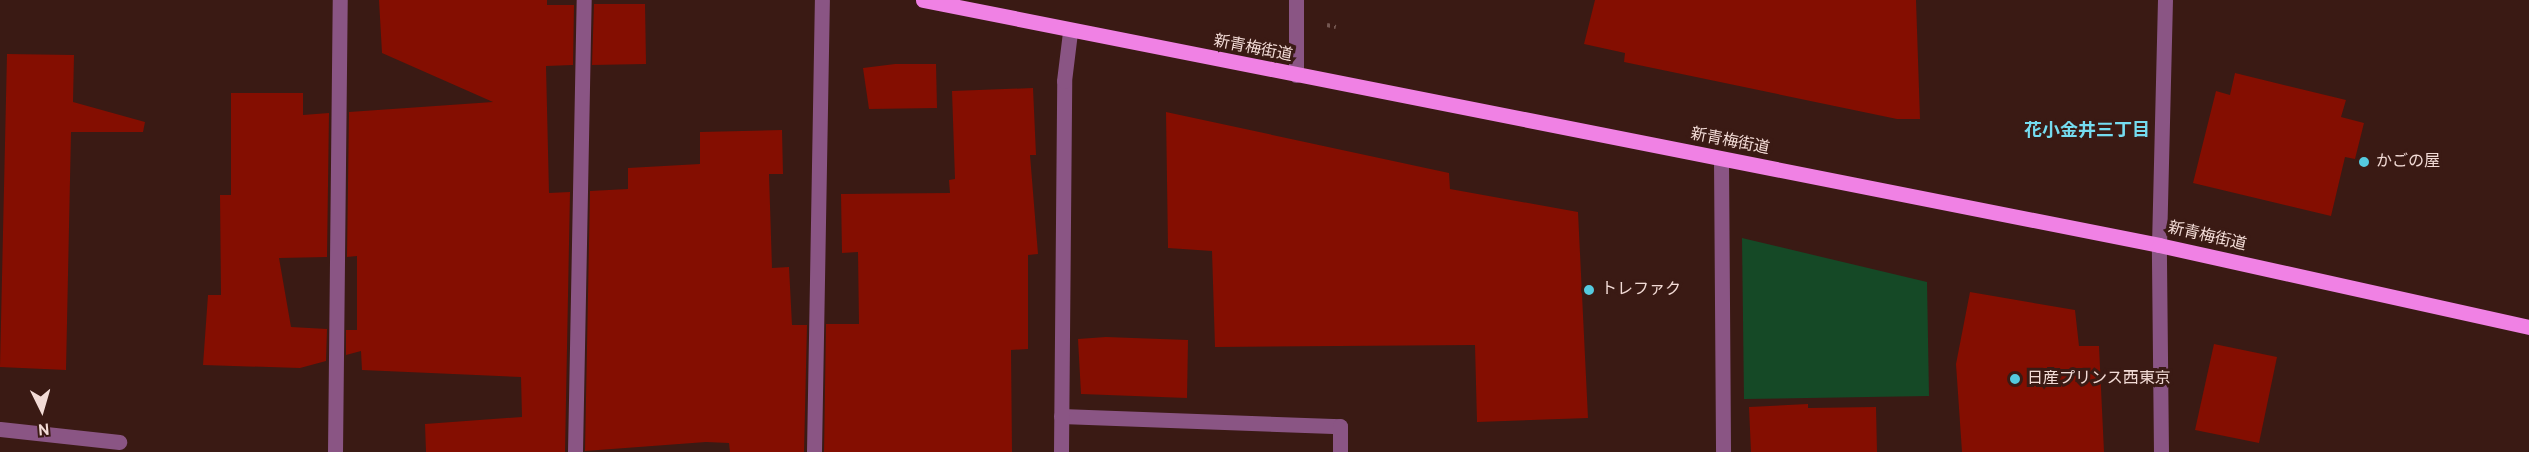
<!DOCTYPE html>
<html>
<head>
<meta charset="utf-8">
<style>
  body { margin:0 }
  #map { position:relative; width:2529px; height:452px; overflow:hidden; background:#3a1a14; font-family:Overpass,"Noto Sans JP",sans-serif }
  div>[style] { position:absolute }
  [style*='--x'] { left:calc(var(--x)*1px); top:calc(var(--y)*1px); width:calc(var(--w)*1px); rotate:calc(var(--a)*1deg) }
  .green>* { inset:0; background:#154926 }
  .building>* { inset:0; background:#840e01 }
  .path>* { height:4px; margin-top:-2px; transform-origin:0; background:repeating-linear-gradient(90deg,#745751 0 3px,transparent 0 7.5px) }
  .minor>* { height:15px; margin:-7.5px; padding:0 7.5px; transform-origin:7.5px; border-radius:7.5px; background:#8a5584 }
  .major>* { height:15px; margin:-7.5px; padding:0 7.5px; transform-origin:7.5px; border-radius:7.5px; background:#f081e4 }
  .dots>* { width:16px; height:16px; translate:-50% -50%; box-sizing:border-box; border:3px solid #3a1a14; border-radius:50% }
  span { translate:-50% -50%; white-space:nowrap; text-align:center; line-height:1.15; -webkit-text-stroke:6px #3a1a14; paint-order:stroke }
  .street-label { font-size:16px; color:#f2dbd6 }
  .poi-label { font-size:16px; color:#f2dbd6 }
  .left { translate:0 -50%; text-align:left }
  .neighbourhood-label { font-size:18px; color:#75dcf0; font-weight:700 }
  .north { position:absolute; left:12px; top:380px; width:60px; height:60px; -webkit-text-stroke:4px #3a1a14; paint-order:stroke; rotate:175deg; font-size:16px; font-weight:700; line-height:24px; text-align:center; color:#f2dbd6 }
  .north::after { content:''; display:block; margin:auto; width:21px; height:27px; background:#f2dbd6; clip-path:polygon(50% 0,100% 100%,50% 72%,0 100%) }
</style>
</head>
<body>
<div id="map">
  <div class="green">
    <div style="clip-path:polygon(1742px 238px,1927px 282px,1929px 396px,1744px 399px)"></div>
  </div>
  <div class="building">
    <div style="clip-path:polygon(379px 0,547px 0,547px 5px,574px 5px,573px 65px,546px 66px,549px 193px,570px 192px,565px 452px,426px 452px,425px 424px,522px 417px,521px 377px,362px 370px,361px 351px,346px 355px,346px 330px,357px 330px,357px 256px,347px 257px,349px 112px,493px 102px,382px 53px)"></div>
    <div style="clip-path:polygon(1595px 0,1916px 0,1920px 119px,1897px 119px,1624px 62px,1625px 53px,1584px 44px)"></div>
    <div style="clip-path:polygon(594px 4px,645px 4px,646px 64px,592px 65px)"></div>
    <div style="clip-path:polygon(7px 54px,74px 55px,73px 102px,145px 122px,143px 132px,71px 132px,66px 370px,0 367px)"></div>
    <div style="clip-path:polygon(895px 64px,936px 64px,937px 108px,869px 109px,863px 68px)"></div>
    <div style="clip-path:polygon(2235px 73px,2346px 100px,2341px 117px,2364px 123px,2355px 159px,2345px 157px,2331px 216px,2193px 183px,2216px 91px,2230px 95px)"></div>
    <div style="clip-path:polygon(1033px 88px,1036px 155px,1030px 155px,1038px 254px,1028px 255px,1028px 349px,1011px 350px,1012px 452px,824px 452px,826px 324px,859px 324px,858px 252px,842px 253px,841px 194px,950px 193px,949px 180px,955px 179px,952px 91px)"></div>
    <div style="clip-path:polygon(231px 93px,303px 93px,303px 115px,329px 113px,327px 257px,279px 258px,291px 327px,327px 329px,326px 361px,300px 368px,203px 365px,208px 295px,221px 295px,220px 195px,231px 195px)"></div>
    <div style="clip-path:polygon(1166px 112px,1449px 173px,1450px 189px,1578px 212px,1588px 418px,1477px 422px,1475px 345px,1215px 347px,1212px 251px,1168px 248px)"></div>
    <div style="clip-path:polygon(782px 130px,783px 174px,769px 174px,772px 268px,789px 267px,792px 325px,807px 325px,804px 452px,730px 452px,729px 443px,706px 442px,585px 451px,590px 191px,628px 189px,628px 168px,700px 164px,700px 132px)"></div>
    <div style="clip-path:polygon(1970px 292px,2075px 310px,2079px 346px,2099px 346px,2104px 452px,1962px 452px,1956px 364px)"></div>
    <div style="clip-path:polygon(1106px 337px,1188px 340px,1187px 398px,1081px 394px,1078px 339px)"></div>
    <div style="clip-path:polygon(2214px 344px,2277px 357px,2259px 443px,2195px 430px)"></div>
    <div style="clip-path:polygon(1808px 404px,1808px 408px,1876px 407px,1877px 452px,1751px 452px,1749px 407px)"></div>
  </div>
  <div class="path">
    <div style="--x:1327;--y:25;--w:9;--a:13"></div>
  </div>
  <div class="minor">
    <div style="--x:1296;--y:75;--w:75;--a:-90"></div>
    <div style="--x:1721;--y:159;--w:293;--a:89.6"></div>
    <div style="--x:1061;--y:416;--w:279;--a:2.1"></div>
    <div style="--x:1340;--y:426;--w:26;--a:90"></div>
    <div style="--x:0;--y:429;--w:120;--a:6.2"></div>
    <div style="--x:335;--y:452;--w:452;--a:-89.4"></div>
    <div style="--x:575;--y:452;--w:452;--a:-88.9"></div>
    <div style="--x:814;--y:452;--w:452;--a:-89"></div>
    <div style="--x:1061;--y:452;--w:371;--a:-89.5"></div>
    <div style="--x:1064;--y:81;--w:49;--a:-83"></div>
    <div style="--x:2161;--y:452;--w:207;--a:-90.6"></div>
    <div style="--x:2159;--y:245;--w:245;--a:-88.6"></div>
  </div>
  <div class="major">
    <div style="--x:923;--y:0;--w:1260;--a:11.21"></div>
    <div style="--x:2159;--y:245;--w:379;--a:12.5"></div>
  </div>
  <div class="dots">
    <div style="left:2364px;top:162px;background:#55cadf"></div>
    <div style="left:1589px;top:290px;background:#55cadf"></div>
    <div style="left:2015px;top:379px;background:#55cadf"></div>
  </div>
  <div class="street-label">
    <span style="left:1253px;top:49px;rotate:11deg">新青梅街道</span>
    <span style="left:1730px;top:142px;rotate:11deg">新青梅街道</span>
    <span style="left:2207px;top:237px;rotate:13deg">新青梅街道</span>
  </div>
  <div class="poi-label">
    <span class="left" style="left:2376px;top:162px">かごの屋</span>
    <span class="left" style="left:1601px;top:290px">トレファク</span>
    <span class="left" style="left:2027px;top:379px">日産プリンス西東京</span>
  </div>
  <div class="neighbourhood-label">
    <span style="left:2087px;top:132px">花小金井三丁目</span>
  </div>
  <div class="north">N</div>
</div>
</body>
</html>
